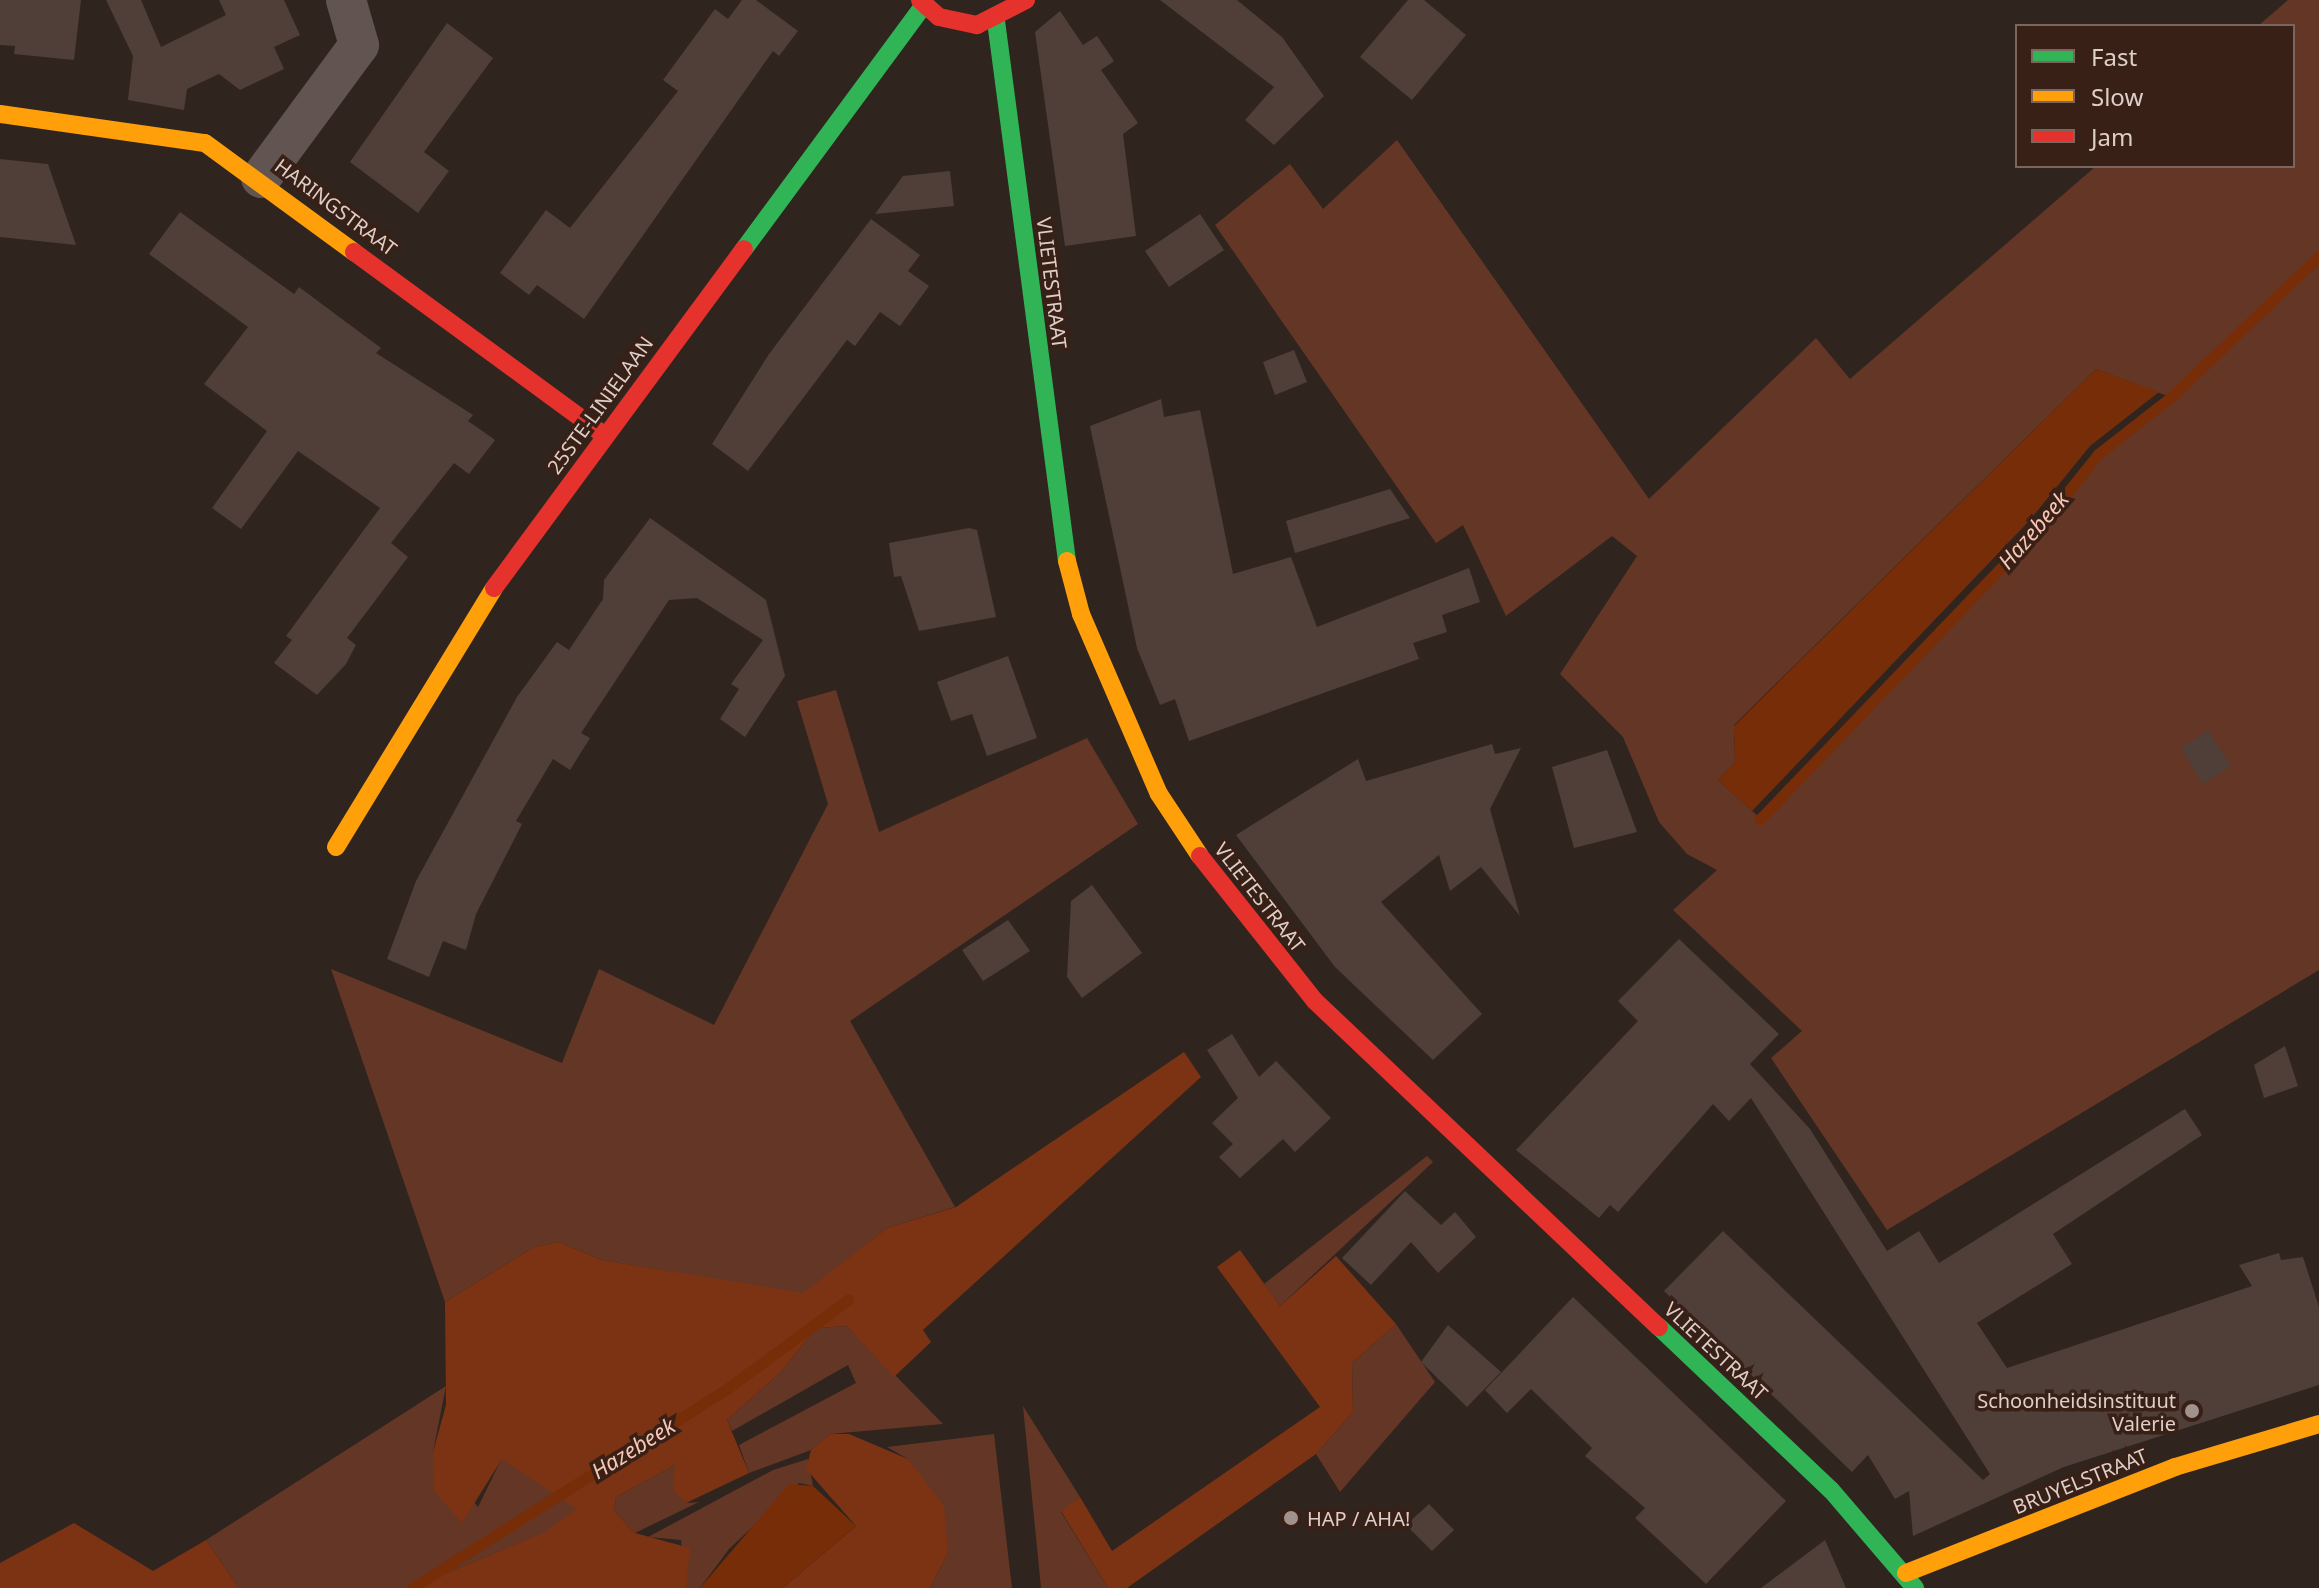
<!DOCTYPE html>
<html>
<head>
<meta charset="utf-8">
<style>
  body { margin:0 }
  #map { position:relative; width:2319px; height:1588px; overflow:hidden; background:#30241f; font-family:"Noto Sans",sans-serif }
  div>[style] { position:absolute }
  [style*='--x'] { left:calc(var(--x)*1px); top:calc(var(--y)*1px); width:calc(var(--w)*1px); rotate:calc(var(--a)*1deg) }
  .green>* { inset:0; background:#643625 }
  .forest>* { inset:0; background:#7b3314 }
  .water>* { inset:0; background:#782d09 }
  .stream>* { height:11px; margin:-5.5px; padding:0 5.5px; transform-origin:5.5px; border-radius:5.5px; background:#782d09 }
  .building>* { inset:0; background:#503e38 }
  .street>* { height:40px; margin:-20px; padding:0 20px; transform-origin:20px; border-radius:20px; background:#625551 }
  .fast>* { height:18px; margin:-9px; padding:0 9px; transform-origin:9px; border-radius:9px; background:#30b455 }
  .slow>* { height:18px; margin:-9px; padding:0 9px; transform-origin:9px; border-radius:9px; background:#ff9f0a }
  .jam>* { height:18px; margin:-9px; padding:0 9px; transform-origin:9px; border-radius:9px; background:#e5322d }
  .dots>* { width:22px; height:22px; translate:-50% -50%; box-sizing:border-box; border:4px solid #382017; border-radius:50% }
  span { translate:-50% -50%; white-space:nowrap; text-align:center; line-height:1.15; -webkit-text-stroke:7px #382017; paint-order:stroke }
  .street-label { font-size:20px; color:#decec8 }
  .poi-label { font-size:20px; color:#decec8 }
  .right { translate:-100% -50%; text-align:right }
  .left { translate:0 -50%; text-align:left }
  .water-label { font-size:22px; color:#f7c6b5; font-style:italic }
  .legend { position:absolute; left:2015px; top:24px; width:280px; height:144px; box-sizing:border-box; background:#382017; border:2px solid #7a665e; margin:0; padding:10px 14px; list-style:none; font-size:24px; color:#decec8 }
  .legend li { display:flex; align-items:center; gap:16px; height:40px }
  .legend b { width:40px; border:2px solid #7a665e }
</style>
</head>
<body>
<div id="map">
  <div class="green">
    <div style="clip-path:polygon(evenodd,2288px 0,2319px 0,2319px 970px,1887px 1230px,1771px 1058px,1802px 1031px,1673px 910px,1717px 870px,1687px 854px,1659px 822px,1623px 737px,1560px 674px,1637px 556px,1612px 536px,1506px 616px,1463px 525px,1436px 543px,1215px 225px,1290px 164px,1323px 209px,1397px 140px,1649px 499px,1816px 338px,1850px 379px,2096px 166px,2293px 166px,2293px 26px,2258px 26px,2288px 0,2096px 369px,2170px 397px,2098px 454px,2038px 529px,1761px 819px,1718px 780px,1735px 762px,1734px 725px,2096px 369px)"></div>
    <div style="clip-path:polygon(836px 690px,879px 832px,1087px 738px,1138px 824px,850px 1021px,955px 1207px,887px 1228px,803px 1294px,602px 1260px,559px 1242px,534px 1247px,445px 1302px,331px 969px,562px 1063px,599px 969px,714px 1025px,828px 804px,797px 701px)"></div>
    <div style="clip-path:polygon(1427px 1156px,1433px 1162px,1280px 1306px,1264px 1284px)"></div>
    <div style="clip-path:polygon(1396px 1324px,1435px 1382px,1340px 1492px,1316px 1454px,1353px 1412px,1352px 1363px)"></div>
    <div style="clip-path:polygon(847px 1326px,943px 1424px,830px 1434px,811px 1450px,749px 1473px,739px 1445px,856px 1383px,848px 1365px,732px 1431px,727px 1420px,781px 1372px,816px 1328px)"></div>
    <div style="clip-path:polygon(446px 1386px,433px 1452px,478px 1507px,502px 1458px,577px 1509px,546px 1532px,411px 1588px,239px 1588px,206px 1540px)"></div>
    <div style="clip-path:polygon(1023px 1406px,1080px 1497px,1061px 1512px,1108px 1588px,1041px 1588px)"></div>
    <div style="clip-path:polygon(994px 1434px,1012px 1588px,930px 1588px,948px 1553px,908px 1459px,887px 1447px)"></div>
    <div style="clip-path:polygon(808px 1459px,813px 1486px,799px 1483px,729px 1549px,700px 1588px,686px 1588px,681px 1540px,648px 1537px,773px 1470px)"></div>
    <div style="clip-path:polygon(675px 1465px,686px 1503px,699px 1502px,635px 1533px,614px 1511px,616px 1497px)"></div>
  </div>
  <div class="forest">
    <div style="clip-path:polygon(1184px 1052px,1201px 1077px,923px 1330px,931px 1342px,894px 1377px,847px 1326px,816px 1328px,781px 1372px,727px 1420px,749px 1473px,686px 1503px,673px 1490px,675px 1465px,616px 1497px,614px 1511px,635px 1533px,690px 1548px,686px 1588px,411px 1588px,545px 1532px,576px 1509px,502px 1459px,462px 1523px,434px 1491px,433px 1452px,446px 1405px,445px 1302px,534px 1247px,559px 1242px,602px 1260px,803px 1293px,887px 1228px,956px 1207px)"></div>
    <div style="clip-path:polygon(1240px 1250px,1280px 1306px,1336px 1256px,1396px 1324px,1352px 1363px,1353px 1412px,1316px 1454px,1127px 1588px,1108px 1588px,1061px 1511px,1080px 1497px,1112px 1551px,1320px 1407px,1217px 1267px)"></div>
    <div style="clip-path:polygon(830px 1434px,849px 1434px,908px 1459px,944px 1506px,948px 1553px,930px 1588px,783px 1588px,856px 1526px,806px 1469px,811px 1450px)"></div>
    <div style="clip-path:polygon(74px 1523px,153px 1571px,206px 1540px,239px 1588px,0 1588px,0 1563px)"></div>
  </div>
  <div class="water">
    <div style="clip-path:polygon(2096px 369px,2159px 392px,2090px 446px,2029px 521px,1752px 811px,1718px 780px,1735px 762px,1734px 726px)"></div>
    <div style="clip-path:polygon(789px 1484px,813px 1486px,856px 1526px,783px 1588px,700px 1588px)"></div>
  </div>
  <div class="stream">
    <div style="--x:1760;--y:819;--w:402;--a:-46.2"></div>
    <div style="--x:2038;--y:529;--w:96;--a:-51.3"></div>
    <div style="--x:2098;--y:454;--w:93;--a:-38"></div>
    <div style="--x:2171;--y:397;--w:204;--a:-43.6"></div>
    <div style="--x:412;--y:1588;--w:374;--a:-32.3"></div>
    <div style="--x:728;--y:1388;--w:149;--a:-36.3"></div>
  </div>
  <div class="building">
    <div style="clip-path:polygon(0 0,81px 0,74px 60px,14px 54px,15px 46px,0 45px)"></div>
    <div style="clip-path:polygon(106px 0,141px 0,161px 47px,226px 15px,219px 0,284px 0,300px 35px,274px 47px,284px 69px,240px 90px,219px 74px,187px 89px,184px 110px,128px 100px,133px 56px)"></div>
    <div style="clip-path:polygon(742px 0,756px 0,798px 31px,779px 56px,773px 51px,584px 319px,537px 285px,529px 295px,500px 273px,546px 210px,570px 228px,678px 91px,663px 80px,715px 9px,728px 19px)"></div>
    <div style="clip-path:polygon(1160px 0,1237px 0,1282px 37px,1324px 96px,1274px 145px,1245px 120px,1274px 87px)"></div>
    <div style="clip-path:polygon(1408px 0,1424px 0,1466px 35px,1412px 100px,1360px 57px)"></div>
    <div style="clip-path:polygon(1060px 11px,1083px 45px,1097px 36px,1114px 61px,1101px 70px,1138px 123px,1123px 134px,1136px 236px,1065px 246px,1035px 32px)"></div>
    <div style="clip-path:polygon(447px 23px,493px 58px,424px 152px,449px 171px,418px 213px,350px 162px)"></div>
    <div style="clip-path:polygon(0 159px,48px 164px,76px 245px,0 237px)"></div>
    <div style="clip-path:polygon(950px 171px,954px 206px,875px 214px,903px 176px)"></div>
    <div style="clip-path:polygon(180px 212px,294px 294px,299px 287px,381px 348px,376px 353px,473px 415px,468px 421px,495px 440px,469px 474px,454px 463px,391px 543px,408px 557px,347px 638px,356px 645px,346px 664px,317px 695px,274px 663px,292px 640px,286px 636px,380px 508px,298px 451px,241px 529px,212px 508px,267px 431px,204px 384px,248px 327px,149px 254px)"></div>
    <div style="clip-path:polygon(1200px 214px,1224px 250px,1169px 287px,1145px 251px)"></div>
    <div style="clip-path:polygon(871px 219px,920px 255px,908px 271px,929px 286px,900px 326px,880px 312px,855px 346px,847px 340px,748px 471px,712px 444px,769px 354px)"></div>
    <div style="clip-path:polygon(1294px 350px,1307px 382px,1275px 395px,1263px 362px)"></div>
    <div style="clip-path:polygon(1161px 399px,1164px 417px,1200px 410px,1233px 574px,1291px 557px,1317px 627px,1469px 568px,1480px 602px,1442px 615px,1447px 632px,1413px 643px,1419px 659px,1189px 741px,1175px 699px,1160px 705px,1137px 648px,1090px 426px)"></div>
    <div style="clip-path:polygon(1390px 489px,1410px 518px,1295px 553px,1286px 521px)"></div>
    <div style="clip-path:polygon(650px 518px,766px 600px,785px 676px,745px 737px,720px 719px,739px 689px,731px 684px,763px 640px,697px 598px,669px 600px,581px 733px,590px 738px,570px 770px,553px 759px,516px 821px,522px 824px,476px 914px,466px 950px,443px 941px,429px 977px,387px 959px,416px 881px,517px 697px,557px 642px,569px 650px,603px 599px,604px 580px)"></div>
    <div style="clip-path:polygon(969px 528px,977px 530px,996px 617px,919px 631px,901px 576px,894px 577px,889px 543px)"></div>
    <div style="clip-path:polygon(1008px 656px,1037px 738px,987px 756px,972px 714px,951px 721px,937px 682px)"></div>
    <div style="clip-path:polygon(2208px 730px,2231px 766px,2203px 784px,2181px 748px)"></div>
    <div style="clip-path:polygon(1492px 744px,1495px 754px,1521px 748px,1490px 809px,1520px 916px,1481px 867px,1450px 891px,1439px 855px,1381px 902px,1482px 1014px,1433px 1060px,1335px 967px,1236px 835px,1358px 759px,1366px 781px)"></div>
    <div style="clip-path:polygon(1607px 750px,1637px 832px,1574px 848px,1552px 767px)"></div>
    <div style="clip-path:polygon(1092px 885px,1142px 953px,1082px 998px,1067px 977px,1071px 901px)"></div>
    <div style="clip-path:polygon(1008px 920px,1030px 951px,983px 981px,962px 950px)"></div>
    <div style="clip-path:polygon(1679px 939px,1779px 1034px,1750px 1064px,1810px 1129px,1887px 1251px,1919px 1231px,1939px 1263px,2185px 1109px,2202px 1135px,2053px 1234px,2072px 1264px,1977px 1323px,2007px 1368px,2252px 1286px,2239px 1265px,2279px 1253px,2281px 1260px,2303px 1257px,2319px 1307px,2319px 1385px,2064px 1467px,1913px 1536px,1909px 1491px,1895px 1499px,1868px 1455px,1852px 1472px,1664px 1291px,1723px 1231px,1983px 1480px,1990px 1474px,1751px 1098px,1729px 1121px,1713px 1104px,1618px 1212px,1610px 1205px,1599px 1218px,1516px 1150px,1638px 1021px,1618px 1001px)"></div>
    <div style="clip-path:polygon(1232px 1034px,1259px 1077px,1276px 1061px,1331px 1118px,1295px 1152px,1283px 1139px,1240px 1178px,1219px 1157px,1233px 1144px,1212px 1123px,1238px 1098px,1207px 1050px)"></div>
    <div style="clip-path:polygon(2285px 1046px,2298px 1086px,2264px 1098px,2254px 1065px)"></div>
    <div style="clip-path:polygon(1405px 1191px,1441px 1225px,1455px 1212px,1476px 1237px,1438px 1273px,1411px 1242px,1371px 1285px,1342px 1258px)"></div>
    <div style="clip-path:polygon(1573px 1297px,1786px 1501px,1706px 1584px,1635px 1518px,1645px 1508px,1585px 1456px,1592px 1448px,1531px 1389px,1507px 1413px,1485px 1390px)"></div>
    <div style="clip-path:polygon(1448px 1325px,1501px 1372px,1467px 1407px,1421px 1362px)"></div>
    <div style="clip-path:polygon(1429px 1504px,1454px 1530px,1432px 1551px,1406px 1525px)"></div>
    <div style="clip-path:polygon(1825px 1540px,1846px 1588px,1761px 1588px)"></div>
  </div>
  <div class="street">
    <div style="--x:261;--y:178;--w:165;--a:-53.6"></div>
    <div style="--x:359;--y:45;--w:47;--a:-106.1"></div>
  </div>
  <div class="fast">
    <div style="--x:996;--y:21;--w:545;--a:82.51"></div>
    <div style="--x:744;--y:249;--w:303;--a:-53.6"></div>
    <div style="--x:1659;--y:1327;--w:237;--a:43.5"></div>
    <div style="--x:1831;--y:1490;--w:129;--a:49.4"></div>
  </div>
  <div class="slow">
    <div style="--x:0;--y:114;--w:207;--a:8.1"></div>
    <div style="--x:205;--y:143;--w:185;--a:36.2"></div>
    <div style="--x:1067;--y:561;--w:55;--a:75.2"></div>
    <div style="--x:1081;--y:614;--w:196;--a:66.6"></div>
    <div style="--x:1159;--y:794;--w:74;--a:56.5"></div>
    <div style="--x:336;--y:847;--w:303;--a:-58.6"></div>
    <div style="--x:1906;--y:1573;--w:289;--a:-21.5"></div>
    <div style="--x:2175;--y:1467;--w:150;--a:-16.6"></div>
  </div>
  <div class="jam">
    <div style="--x:920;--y:0;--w:25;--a:42"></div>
    <div style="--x:939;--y:17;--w:39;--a:12"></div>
    <div style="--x:977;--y:25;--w:55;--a:-27"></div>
    <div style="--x:354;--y:252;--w:311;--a:36.2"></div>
    <div style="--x:494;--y:588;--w:421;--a:-53.6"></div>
    <div style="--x:1200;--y:856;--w:185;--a:51.6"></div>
    <div style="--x:1315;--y:1001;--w:474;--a:43.5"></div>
  </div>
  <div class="dots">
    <div style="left:2192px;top:1411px;background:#a1928d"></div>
    <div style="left:1291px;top:1518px;background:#a1928d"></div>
  </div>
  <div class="street-label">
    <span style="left:336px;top:207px;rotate:37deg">HARINGSTRAAT</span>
    <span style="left:1052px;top:283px;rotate:83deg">VLIETESTRAAT</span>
    <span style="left:600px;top:405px;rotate:-54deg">25STE-LINIELAAN</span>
    <span style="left:1260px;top:897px;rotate:52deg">VLIETESTRAAT</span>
    <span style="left:1716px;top:1351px;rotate:43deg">VLIETESTRAAT</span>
    <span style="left:2080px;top:1481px;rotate:-22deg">BRUYELSTRAAT</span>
  </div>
  <div class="poi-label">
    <span class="right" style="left:2176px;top:1412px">Schoonheidsinstituut<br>Valerie</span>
    <span class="left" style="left:1307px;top:1518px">HAP / AHA!</span>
  </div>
  <div class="water-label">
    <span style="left:2033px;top:530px;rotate:-49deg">Hazebeek</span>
    <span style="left:633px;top:1448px;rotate:-32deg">Hazebeek</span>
  </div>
  <ul class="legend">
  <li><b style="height:10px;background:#30b455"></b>Fast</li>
  <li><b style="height:10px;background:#ff9f0a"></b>Slow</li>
  <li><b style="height:10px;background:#e5322d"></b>Jam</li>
  </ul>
</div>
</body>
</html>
